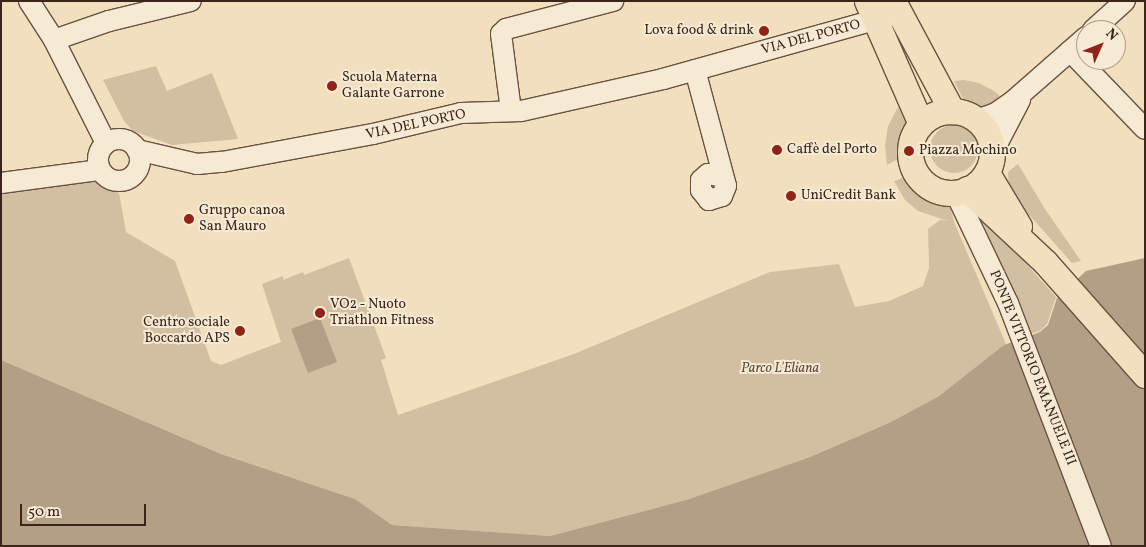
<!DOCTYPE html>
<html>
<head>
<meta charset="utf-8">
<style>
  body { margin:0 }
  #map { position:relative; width:1146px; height:547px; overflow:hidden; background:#f1dfbd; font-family:Vollkorn,serif }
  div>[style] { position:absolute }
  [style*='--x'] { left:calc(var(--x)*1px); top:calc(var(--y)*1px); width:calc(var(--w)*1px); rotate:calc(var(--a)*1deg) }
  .green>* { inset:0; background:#d2bfa1 }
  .round { border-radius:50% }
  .water>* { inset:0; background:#b39f85 }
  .roads { filter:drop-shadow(1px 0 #685341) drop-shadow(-1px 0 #685341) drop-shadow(0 1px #685341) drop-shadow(0 -1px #685341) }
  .minor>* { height:20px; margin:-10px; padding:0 10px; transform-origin:10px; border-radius:10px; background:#f6ead4 }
  .minor>.ring { margin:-10px; padding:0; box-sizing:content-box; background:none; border:20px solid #f6ead4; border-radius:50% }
  .major>* { height:25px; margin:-12.5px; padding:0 12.5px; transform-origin:12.5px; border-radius:12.5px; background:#f1dfbd }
  .major>.ring { margin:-12.5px; padding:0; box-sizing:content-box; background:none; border:25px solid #f1dfbd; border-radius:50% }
  .dots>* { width:14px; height:14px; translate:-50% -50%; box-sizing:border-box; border:2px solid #f6ead4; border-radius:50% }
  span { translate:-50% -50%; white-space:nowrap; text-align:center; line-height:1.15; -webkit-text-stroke:4px #f6ead4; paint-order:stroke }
  .poi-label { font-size:14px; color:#3b2418 }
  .right { translate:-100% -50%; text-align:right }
  .left { translate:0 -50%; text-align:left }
  .street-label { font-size:14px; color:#3b2418 }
  .park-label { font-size:14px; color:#614b3a; font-style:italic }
  .frame { position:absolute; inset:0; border:2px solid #3b2418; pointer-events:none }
  .north { position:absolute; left:1076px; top:20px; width:50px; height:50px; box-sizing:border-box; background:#f6ead4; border:1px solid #ab9b89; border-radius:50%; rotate:46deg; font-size:14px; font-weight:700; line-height:20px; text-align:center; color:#3b2418 }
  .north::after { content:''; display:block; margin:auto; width:18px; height:22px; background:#8f2418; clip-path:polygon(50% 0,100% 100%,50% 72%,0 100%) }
  .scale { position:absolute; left:20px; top:504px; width:126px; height:22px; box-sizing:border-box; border:2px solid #3b2418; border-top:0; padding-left:6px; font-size:15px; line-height:18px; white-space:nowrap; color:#3b2418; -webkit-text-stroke:4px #f6ead4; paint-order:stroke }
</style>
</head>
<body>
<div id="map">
  <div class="green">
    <div style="clip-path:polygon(156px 66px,167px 91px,212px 73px,238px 139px,172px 145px,133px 131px,124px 121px,103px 80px)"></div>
    <div style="clip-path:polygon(964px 80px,979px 83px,994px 91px,999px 95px,999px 104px,986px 110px,964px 101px,954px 81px)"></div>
    <div style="clip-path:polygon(898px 107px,908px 124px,904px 156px,887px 165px,885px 146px,888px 126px)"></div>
    <div class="round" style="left:930px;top:125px;width:48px;height:48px"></div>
    <div style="clip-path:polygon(1018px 164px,1045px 209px,1081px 261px,1072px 263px,1016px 200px,1009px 187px,1008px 172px)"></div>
    <div style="clip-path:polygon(911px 175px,922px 188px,949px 200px,954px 222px,1006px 344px,939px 396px,891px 422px,810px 457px,686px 500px,550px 536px,392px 525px,355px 499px,221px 454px,1px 360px,1px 194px,96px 181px,119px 193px,126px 232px,175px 261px,211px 361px,221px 365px,281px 342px,262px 284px,283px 276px,283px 280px,303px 272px,304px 275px,349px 258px,386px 358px,381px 360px,398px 415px,574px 354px,770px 272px,839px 264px,855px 307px,889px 301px,923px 286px,929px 268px,928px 229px,940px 220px,948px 221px,918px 211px,905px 200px,894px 181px)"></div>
    <div style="clip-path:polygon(978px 210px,1056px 297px,1047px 324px,1040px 331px,1026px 335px)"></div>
  </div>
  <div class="water">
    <div style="clip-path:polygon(1145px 258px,1145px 546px,1px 546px,1px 360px,221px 454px,355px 499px,392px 525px,550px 536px,686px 500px,810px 457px,891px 422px,939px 396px,1004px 345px,1040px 332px,1048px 325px,1057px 298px,1086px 271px)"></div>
    <div style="clip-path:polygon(320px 318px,337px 362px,308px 373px,291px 329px)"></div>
  </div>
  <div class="roads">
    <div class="minor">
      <div style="--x:29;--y:1;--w:46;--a:57.3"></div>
      <div style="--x:54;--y:40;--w:115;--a:63.2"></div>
      <div style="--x:1093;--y:30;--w:43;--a:-42.2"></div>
      <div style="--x:54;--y:40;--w:58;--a:-19.1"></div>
      <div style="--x:109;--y:21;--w:84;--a:-13.7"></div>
      <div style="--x:1070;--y:51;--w:108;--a:46.1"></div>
      <div style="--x:695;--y:70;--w:120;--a:75"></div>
      <div style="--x:726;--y:186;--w:11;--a:112"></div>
      <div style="--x:722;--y:196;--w:14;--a:163"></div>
      <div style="--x:709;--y:200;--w:13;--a:-129"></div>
      <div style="--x:701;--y:190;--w:10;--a:-90"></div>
      <div style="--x:701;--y:180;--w:9;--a:-41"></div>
      <div style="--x:708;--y:174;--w:15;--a:11"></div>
      <div style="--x:511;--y:111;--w:78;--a:-97.4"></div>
      <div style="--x:501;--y:34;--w:7;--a:-45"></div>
      <div style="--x:506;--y:29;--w:111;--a:-14.7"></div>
      <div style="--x:977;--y:120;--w:20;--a:-20"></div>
      <div style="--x:996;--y:113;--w:21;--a:-35"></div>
      <div style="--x:1013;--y:101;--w:97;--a:-41.2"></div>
      <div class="ring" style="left:98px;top:139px;width:22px;height:22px"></div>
      <div style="--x:137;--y:150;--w:62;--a:13.1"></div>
      <div style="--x:197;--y:164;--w:25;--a:-5"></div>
      <div style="--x:222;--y:162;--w:154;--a:-10.5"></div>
      <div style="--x:373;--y:134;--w:90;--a:-13.4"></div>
      <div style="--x:461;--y:113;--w:60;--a:-1.9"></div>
      <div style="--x:521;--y:111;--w:146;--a:-12.7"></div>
      <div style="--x:663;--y:79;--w:234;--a:-15.6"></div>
      <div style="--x:992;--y:154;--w:61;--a:-62.6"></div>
      <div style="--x:1;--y:183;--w:100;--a:-7.5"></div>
      <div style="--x:955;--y:192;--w:123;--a:64.5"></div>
      <div style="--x:1008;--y:303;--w:260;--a:69.1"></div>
    </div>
    <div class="major">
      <div style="--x:867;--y:1;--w:134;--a:66.3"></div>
      <div style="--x:893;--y:1;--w:125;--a:61.8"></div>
      <div class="ring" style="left:910px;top:111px;width:57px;height:57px"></div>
      <div style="--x:987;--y:173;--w:62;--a:58.9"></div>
      <div style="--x:967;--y:189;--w:107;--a:43.1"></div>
      <div style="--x:1045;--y:262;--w:151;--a:48.5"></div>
    </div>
  </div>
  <div class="dots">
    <div style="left:764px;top:31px;background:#8f2418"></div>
    <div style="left:332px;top:86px;background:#8f2418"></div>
    <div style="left:777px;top:150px;background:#8f2418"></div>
    <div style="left:909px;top:151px;background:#8f2418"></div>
    <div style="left:791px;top:196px;background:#8f2418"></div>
    <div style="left:189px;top:219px;background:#8f2418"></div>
    <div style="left:320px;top:313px;background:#8f2418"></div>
    <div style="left:240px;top:331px;background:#8f2418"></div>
  </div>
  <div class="poi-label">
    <span class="right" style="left:754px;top:31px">Lova food &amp; drink</span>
    <span class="left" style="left:342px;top:86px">Scuola Materna<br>Galante Garrone</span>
    <span class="left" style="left:787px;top:150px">Caffè del Porto</span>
    <span class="left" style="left:919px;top:151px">Piazza Mochino</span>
    <span class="left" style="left:801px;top:196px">UniCredit Bank</span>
    <span class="left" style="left:199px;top:219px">Gruppo canoa<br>San Mauro</span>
    <span class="left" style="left:330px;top:313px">VO2 - Nuoto<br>Triathlon Fitness</span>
    <span class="right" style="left:230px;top:331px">Centro sociale<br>Boccardo APS</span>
  </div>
  <div class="street-label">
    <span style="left:811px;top:38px;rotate:-15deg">VIA DEL PORTO</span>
    <span style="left:416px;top:125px;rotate:-12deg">VIA DEL PORTO</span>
    <span style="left:1032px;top:368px;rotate:68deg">PONTE VITTORIO EMANUELE III</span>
  </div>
  <div class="park-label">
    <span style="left:780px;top:369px">Parco L'Eliana</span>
  </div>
  <div class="frame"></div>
  <div class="north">N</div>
  <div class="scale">50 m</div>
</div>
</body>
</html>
